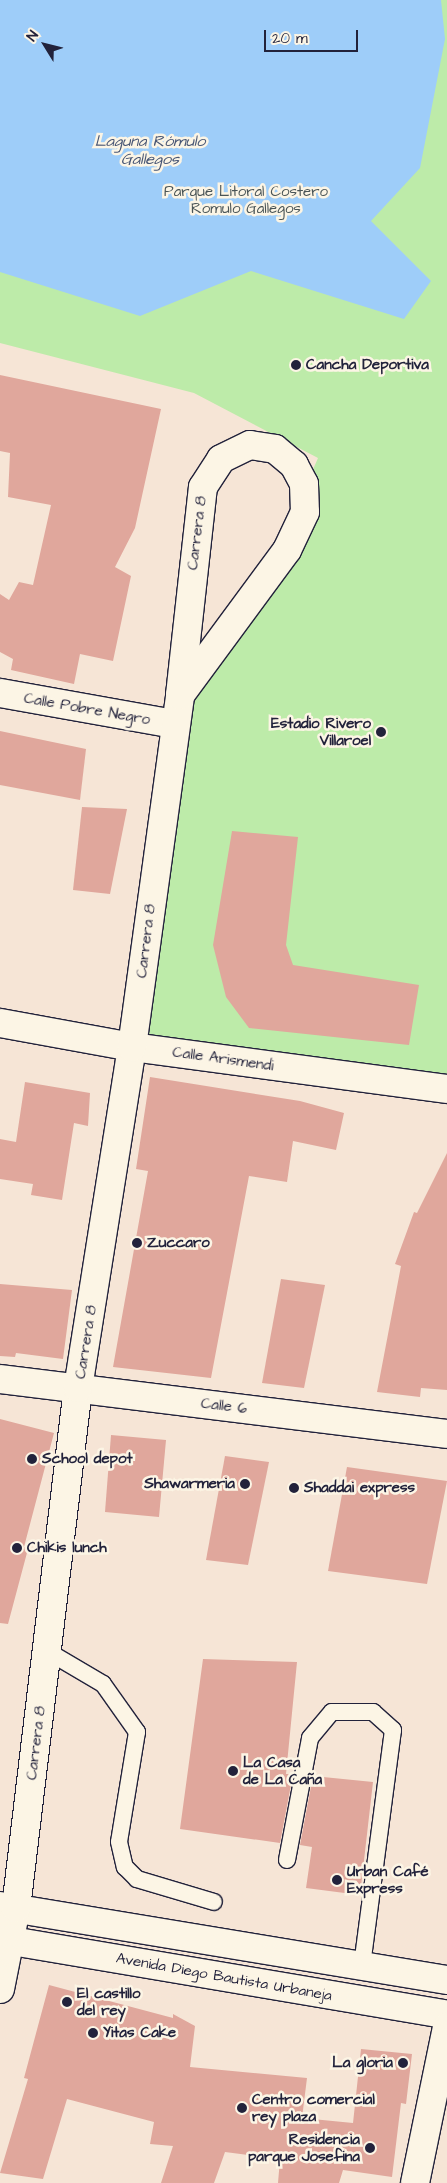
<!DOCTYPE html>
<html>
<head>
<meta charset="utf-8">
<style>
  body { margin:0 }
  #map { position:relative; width:447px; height:2183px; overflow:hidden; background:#f6e5d6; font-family:"Architects Daughter",sans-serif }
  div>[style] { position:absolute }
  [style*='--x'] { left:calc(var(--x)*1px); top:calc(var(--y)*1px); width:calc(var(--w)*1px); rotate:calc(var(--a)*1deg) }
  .green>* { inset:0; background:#bdeba9 }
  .water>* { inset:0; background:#9ecdf9 }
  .building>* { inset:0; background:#e0a79c }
  .roads { filter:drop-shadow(1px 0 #22223b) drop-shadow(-1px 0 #22223b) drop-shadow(0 1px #22223b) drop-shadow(0 -1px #22223b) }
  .service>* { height:16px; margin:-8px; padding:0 8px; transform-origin:8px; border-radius:8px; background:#fcf5e5 }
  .minor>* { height:28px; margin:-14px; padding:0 14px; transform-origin:14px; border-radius:14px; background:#fcf5e5 }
  .dots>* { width:14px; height:14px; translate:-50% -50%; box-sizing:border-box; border:2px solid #fcf5e5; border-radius:50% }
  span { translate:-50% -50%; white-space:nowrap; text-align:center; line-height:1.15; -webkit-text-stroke:5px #fcf5e5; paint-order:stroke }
  .park-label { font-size:15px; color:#495456 }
  .poi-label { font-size:15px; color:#22223b; font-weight:700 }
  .left { translate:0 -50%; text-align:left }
  .right { translate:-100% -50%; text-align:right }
  .street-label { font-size:15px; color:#22223b }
  .water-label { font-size:16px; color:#475574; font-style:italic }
  .north { position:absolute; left:20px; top:20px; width:50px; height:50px; -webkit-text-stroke:4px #fcf5e5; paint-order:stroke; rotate:306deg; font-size:14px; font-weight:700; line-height:20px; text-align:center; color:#22223b }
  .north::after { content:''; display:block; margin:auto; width:18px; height:22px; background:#22223b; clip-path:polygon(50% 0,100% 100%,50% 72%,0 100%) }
  .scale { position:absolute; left:264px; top:30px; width:94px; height:22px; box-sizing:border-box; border:2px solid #22223b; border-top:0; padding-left:6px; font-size:15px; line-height:18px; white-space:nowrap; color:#22223b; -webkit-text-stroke:4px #fcf5e5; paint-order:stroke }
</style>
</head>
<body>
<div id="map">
  <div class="green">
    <div style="clip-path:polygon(0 0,447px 0,447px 1093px,132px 1047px,180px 695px,265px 580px,318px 458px,194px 393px,0 343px)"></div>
  </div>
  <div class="water">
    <div style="clip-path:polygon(0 0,441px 0,445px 39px,420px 168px,371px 221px,431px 281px,404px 319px,251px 271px,140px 316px,0 272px)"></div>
  </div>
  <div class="building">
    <div style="clip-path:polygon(0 375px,161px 409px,135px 528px,115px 567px,131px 576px,113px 661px,80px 654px,74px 684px,11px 670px,13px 659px,0 652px,0 594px,9px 600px,19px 582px,33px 585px,51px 505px,8px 497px,10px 453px,0 451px)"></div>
    <div style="clip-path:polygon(0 731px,86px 749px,80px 800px,0 785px)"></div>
    <div style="clip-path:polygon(82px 807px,127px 809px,110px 894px,73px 890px)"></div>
    <div style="clip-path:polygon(232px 831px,298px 837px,286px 945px,293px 965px,419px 985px,409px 1045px,249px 1028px,226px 997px,213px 945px)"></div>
    <div style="clip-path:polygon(150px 1077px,300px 1101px,344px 1113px,336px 1150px,293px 1141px,287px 1182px,249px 1176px,211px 1378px,113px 1367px,148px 1171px,136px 1169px)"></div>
    <div style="clip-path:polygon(25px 1082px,90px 1093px,88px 1126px,74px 1123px,62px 1200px,31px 1195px,33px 1184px,0 1179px,0 1139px,16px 1142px)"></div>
    <div style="clip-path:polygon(447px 1153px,447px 1390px,421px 1388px,420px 1397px,377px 1392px,401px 1266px,395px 1264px,414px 1212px,417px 1213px)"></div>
    <div style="clip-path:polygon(281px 1279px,325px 1285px,304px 1388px,262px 1383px)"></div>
    <div style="clip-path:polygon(0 1284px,72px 1290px,63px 1359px,16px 1353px,15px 1357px,0 1356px)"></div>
    <div style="clip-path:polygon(0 1419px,54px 1433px,24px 1547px,28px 1549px,8px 1624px,0 1623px)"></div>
    <div style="clip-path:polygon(111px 1435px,166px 1440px,159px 1517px,105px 1512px)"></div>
    <div style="clip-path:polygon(225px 1456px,269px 1462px,248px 1565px,206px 1560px)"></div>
    <div style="clip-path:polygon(347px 1467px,447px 1481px,427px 1584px,328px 1571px)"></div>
    <div style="clip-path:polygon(203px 1659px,297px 1662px,286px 1774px,293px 1774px,280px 1843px,180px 1829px)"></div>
    <div style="clip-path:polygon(313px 1776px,373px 1782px,360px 1895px,306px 1888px,312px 1847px,300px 1845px)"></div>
    <div style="clip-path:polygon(49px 1985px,173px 2018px,173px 2014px,195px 2026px,190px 2067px,307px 2078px,302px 2118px,353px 2123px,361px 2049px,412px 2054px,406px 2104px,401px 2103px,392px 2177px,343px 2170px,339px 2183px,278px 2183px,280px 2159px,225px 2152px,214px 2183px,161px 2183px,173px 2146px,150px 2144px,154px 2122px,67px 2099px,43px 2179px,0 2173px,28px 2079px,24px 2078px)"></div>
  </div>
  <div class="roads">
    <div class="service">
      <div style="--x:47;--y:1651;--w:65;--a:30.5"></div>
      <div style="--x:103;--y:1684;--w:59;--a:54.7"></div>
      <div style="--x:137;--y:1732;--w:111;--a:99.3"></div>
      <div style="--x:119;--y:1842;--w:26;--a:77"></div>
      <div style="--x:125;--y:1867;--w:17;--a:45"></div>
      <div style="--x:137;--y:1879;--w:80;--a:16.6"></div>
      <div style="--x:287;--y:1860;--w:124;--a:-79.3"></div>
      <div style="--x:310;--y:1738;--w:34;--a:-50"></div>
      <div style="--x:332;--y:1712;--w:41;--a:0"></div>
      <div style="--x:373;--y:1712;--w:27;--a:42"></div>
      <div style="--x:393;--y:1730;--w:238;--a:97.5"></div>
    </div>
    <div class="minor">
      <div style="--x:0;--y:693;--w:177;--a:10.1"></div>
      <div style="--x:0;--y:1023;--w:134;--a:10.3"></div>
      <div style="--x:132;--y:1047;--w:318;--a:7.6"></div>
      <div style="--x:0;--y:1379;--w:450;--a:7"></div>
      <div style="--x:0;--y:1906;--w:453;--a:9.4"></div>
      <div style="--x:0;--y:1939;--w:453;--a:9.6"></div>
      <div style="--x:0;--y:1989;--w:83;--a:-78.8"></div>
      <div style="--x:16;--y:1908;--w:524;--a:-83.2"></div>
      <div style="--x:78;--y:1388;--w:345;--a:-81"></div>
      <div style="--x:132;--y:1047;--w:355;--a:-82.2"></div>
      <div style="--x:180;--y:695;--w:209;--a:-83.7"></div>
      <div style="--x:203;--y:487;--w:33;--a:-57"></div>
      <div style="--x:221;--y:459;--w:32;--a:-26"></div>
      <div style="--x:250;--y:445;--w:25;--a:9"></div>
      <div style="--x:275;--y:449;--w:25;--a:40"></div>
      <div style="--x:294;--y:465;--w:21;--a:62"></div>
      <div style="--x:304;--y:484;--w:28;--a:88"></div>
      <div style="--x:305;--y:512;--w:42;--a:115.3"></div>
      <div style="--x:287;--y:550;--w:180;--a:126.4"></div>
      <div style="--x:415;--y:2183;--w:159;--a:-78.4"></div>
    </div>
  </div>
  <div class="dots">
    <div style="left:296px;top:365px;background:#22223b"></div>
    <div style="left:381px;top:732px;background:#22223b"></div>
    <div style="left:137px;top:1243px;background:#22223b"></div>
    <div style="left:32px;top:1459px;background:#22223b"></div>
    <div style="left:245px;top:1484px;background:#22223b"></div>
    <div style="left:294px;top:1488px;background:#22223b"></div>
    <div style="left:17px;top:1548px;background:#22223b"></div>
    <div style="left:233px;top:1771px;background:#22223b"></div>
    <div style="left:337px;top:1880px;background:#22223b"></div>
    <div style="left:67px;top:2002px;background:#22223b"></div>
    <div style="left:93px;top:2033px;background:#22223b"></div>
    <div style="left:403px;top:2063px;background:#22223b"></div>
    <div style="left:242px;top:2108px;background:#22223b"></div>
    <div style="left:370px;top:2148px;background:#22223b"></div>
  </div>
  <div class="park-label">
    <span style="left:246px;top:200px">Parque Litoral Costero<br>Romulo Gallegos</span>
  </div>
  <div class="poi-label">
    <span class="left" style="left:306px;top:365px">Cancha Deportiva</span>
    <span class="right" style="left:371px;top:732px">Estadio Rivero<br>Villaroel</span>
    <span class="left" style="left:147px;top:1243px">Zuccaro</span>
    <span class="left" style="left:42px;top:1459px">School depot</span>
    <span class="right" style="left:235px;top:1484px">Shawarmeria</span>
    <span class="left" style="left:304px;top:1488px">Shaddai express</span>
    <span class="left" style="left:27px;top:1548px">Chikis lunch</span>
    <span class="left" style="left:243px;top:1771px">La Casa<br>de La Caña</span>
    <span class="left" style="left:347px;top:1880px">Urban Café<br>Express</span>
    <span class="left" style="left:77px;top:2002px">El castillo<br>del rey</span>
    <span class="left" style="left:103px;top:2033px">Yitas Cake</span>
    <span class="right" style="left:393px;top:2063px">La gloria</span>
    <span class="left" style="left:252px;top:2108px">Centro comercial<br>rey plaza</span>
    <span class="right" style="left:360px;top:2148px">Residencia<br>parque Josefina</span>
  </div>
  <div class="street-label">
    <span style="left:197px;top:533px;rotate:-83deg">Carrera 8</span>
    <span style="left:87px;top:709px;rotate:10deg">Calle Pobre Negro</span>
    <span style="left:146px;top:941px;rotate:-83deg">Carrera 8</span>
    <span style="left:223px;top:1059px;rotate:8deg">Calle Arismendi</span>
    <span style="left:86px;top:1342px;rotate:-81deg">Carrera 8</span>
    <span style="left:224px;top:1406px;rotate:7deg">Calle 6</span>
    <span style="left:36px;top:1743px;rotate:-83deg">Carrera 8</span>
    <span style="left:224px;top:1977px;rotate:10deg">Avenida Diego Bautista Urbaneja</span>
  </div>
  <div class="water-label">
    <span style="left:150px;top:150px">Laguna Rómulo<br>Gallegos</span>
  </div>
  <div class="north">N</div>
  <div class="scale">20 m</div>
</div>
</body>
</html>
